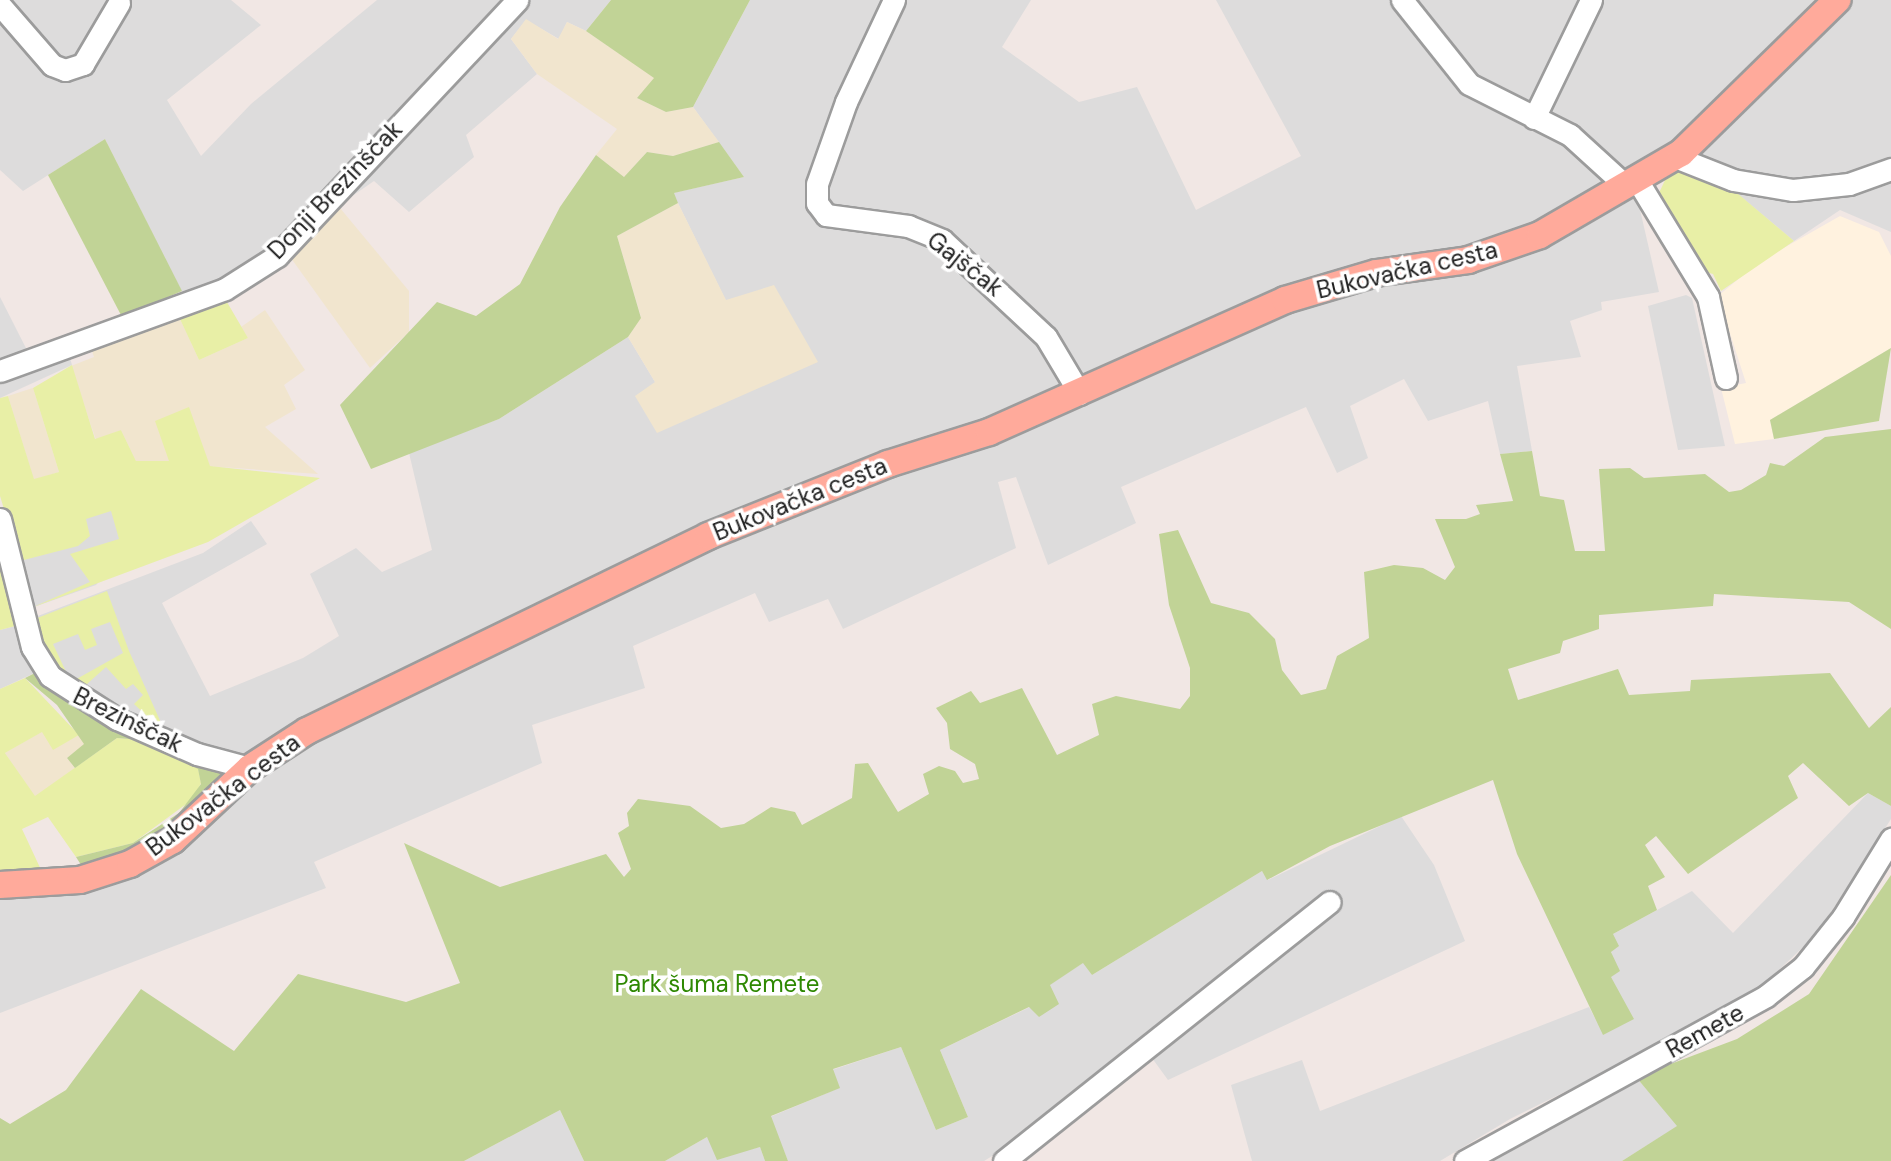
<!DOCTYPE html>
<html>
<head>
<meta charset="utf-8">
<style>
  body { margin:0 }
  #map { position:relative; width:1891px; height:1161px; overflow:hidden; background:#f1e7e4; font-family:"DM Sans",sans-serif }
  div>[style] { position:absolute }
  [style*='--x'] { left:calc(var(--x)*1px); top:calc(var(--y)*1px); width:calc(var(--w)*1px); rotate:calc(var(--a)*1deg) }
  .residential>* { inset:0; background:#dddcdc }
  .education>* { inset:0; background:#fff2df }
  .farmland>* { inset:0; background:#f1e5ce }
  .grass>* { inset:0; background:#e8efa6 }
  .forest>* { inset:0; background:#c1d396 }
  .roads { filter:drop-shadow(2px 0 #9c9c9c) drop-shadow(-2px 0 #9c9c9c) drop-shadow(0 2px #9c9c9c) drop-shadow(0 -2px #9c9c9c) }
  .minor>* { height:21px; margin:-10.5px; padding:0 10.5px; transform-origin:10.5px; border-radius:10.5px; background:#fff }
  .major>* { height:26px; margin:-13px; padding:0 13px; transform-origin:13px; border-radius:13px; background:#ffaa9b }
  span { translate:-50% -50%; white-space:nowrap; text-align:center; line-height:1.15; -webkit-text-stroke:7px #fff; paint-order:stroke }
  .street-label { font-size:24px; color:#1f1f1f }
  .park-label { font-size:24px; color:#2e8802 }
</style>
</head>
<body>
<div id="map">
  <div class="residential">
    <div style="clip-path:polygon(0 0,231px 0,261px 25px,167px 100px,201px 156px,251px 104px,377px 0,611px 0,586px 31px,567px 22px,559px 39px,526px 20px,511px 39px,537px 74px,466px 135px,474px 157px,409px 212px,374px 181px,190px 308px,105px 139px,23px 191px,0 170px)"></div>
    <div style="clip-path:polygon(750px 0,1031px 0,1002px 47px,1079px 102px,1137px 87px,1196px 210px,1301px 156px,1216px 0,1891px 0,1891px 232px,1840px 210px,1794px 241px,1703px 165px,1632px 175px,1659px 292px,1601px 302px,1602px 310px,1570px 321px,1581px 357px,1517px 366px,1532px 451px,1500px 454px,1488px 401px,1428px 421px,1404px 379px,1350px 406px,1368px 458px,1337px 473px,1306px 407px,1121px 487px,1136px 523px,1048px 565px,1016px 477px,998px 482px,1016px 548px,843px 629px,828px 599px,769px 622px,755px 593px,633px 646px,645px 688px,532px 725px,542px 763px,314px 862px,326px 888px,0 1013px,0 891px,46px 892px,261px 769px,180px 742px,66px 688px,30px 619px,203px 553px,251px 521px,267px 544px,162px 603px,210px 696px,303px 658px,339px 636px,310px 574px,356px 548px,382px 572px,432px 550px,409px 453px,499px 419px,628px 337px,655px 382px,657px 432px,726px 301px,673px 193px,744px 177px,693px 107px)"></div>
    <div style="clip-path:polygon(1686px 295px,1692px 298px,1725px 446px,1678px 450px,1648px 306px)"></div>
    <div style="clip-path:polygon(0 297px,30px 356px,0 366px)"></div>
    <div style="clip-path:polygon(69px 355px,72px 365px,0 398px,0 376px)"></div>
    <div style="clip-path:polygon(134px 502px,143px 532px,96px 585px,31px 608px,10px 529px)"></div>
    <div style="clip-path:polygon(19px 625px,39px 671px,0 689px,0 630px)"></div>
    <div style="clip-path:polygon(1868px 793px,1891px 806px,1891px 819px,1817px 934px,1763px 985px,1704px 1023px,1510px 1119px,1440px 1161px,1252px 1161px,1231px 1085px,1302px 1060px,1320px 1111px,1589px 1007px,1604px 1035px,1613px 934px,1692px 891px,1733px 933px)"></div>
    <div style="clip-path:polygon(1401px 816px,1434px 865px,1465px 941px,1168px 1080px,1152px 1058px,984px 1161px,788px 1161px,770px 1117px,839px 1088px,832px 1070px,901px 1047px,936px 1130px,968px 1117px,940px 1050px,1030px 1007px,1039px 1017px,1049px 985px,1084px 962px,1092px 975px,1262px 871px,1268px 880px)"></div>
    <div style="clip-path:polygon(1636px 1077px,1678px 1126px,1622px 1161px,1487px 1161px)"></div>
    <div style="clip-path:polygon(560px 1110px,584px 1161px,464px 1161px)"></div>
    <div style="clip-path:polygon(707px 1137px,739px 1152px,760px 1147px,765px 1161px,665px 1161px)"></div>
  </div>
  <div class="education">
    <div style="clip-path:polygon(1840px 216px,1879px 232px,1891px 256px,1891px 348px,1770px 420px,1774px 439px,1735px 444px,1721px 388px,1746px 383px,1718px 296px,1759px 262px)"></div>
  </div>
  <div class="farmland">
    <div style="clip-path:polygon(526px 19px,558px 39px,567px 22px,586px 31px,655px 78px,637px 98px,666px 112px,693px 107px,719px 142px,673px 156px,647px 152px,624px 177px,596px 155px,617px 129px,537px 74px,511px 39px)"></div>
    <div style="clip-path:polygon(678px 203px,726px 300px,774px 285px,818px 362px,657px 433px,635px 396px,655px 382px,628px 337px,641px 317px,617px 236px)"></div>
    <div style="clip-path:polygon(340px 208px,409px 291px,409px 332px,370px 368px,288px 254px)"></div>
    <div style="clip-path:polygon(265px 310px,305px 370px,284px 385px,296px 409px,265px 427px,318px 474px,136px 461px,121px 430px,96px 440px,71px 366px,94px 357px,91px 348px,179px 317px,199px 360px,248px 338px,241px 327px)"></div>
    <div style="clip-path:polygon(33px 388px,59px 472px,34px 480px,8px 396px)"></div>
    <div style="clip-path:polygon(43px 731px,53px 749px,79px 735px,85px 745px,67px 758px,75px 768px,35px 797px,5px 753px)"></div>
  </div>
  <div class="grass">
    <div style="clip-path:polygon(1687px 167px,1739px 187px,1737px 193px,1794px 241px,1721px 291px,1713px 274px,1702px 271px,1658px 195px,1667px 176px)"></div>
    <div style="clip-path:polygon(224px 297px,248px 338px,199px 360px,179px 317px,126px 335px)"></div>
    <div style="clip-path:polygon(72px 365px,95px 439px,121px 430px,136px 461px,169px 461px,155px 421px,189px 407px,210px 466px,320px 478px,208px 542px,31px 608px,90px 582px,70px 554px,119px 539px,111px 511px,86px 519px,90px 536px,78px 546px,20px 561px,0 496px,0 398px,8px 396px,34px 479px,59px 472px,33px 388px)"></div>
    <div style="clip-path:polygon(0 535px,19px 625px,0 630px)"></div>
    <div style="clip-path:polygon(107px 591px,129px 651px,166px 734px,134px 704px,143px 695px,133px 684px,126px 689px,106px 667px,87px 684px,73px 681px,123px 653px,110px 622px,91px 629px,97px 645px,85px 650px,78px 634px,53px 644px,68px 676px,48px 665px,32px 620px)"></div>
    <div style="clip-path:polygon(25px 678px,79px 735px,53px 750px,42px 732px,5px 753px,35px 796px,117px 738px,139px 740px,198px 768px,201px 783px,193px 799px,133px 843px,76px 857px,48px 817px,22px 829px,43px 874px,0 875px,0 689px)"></div>
  </div>
  <div class="forest">
    <div style="clip-path:polygon(611px 0,750px 0,693px 107px,666px 112px,637px 98px,654px 78px,586px 31px)"></div>
    <div style="clip-path:polygon(105px 139px,182px 291px,122px 317px,48px 175px)"></div>
    <div style="clip-path:polygon(719px 142px,744px 177px,674px 193px,678px 203px,617px 236px,641px 318px,628px 337px,499px 419px,371px 469px,340px 405px,437px 302px,476px 316px,520px 284px,560px 207px,596px 155px,624px 177px,647px 152px,673px 156px)"></div>
    <div style="clip-path:polygon(1891px 348px,1879px 421px,1774px 439px,1770px 420px)"></div>
    <div style="clip-path:polygon(1891px 429px,1891px 629px,1849px 602px,1714px 594px,1713px 606px,1599px 615px,1599px 629px,1563px 641px,1560px 653px,1508px 669px,1518px 700px,1618px 669px,1629px 695px,1690px 691px,1691px 680px,1830px 673px,1869px 728px,1891px 707px,1891px 806px,1868px 793px,1849px 806px,1803px 763px,1788px 776px,1798px 798px,1688px 874px,1656px 836px,1645px 845px,1665px 877px,1648px 886px,1657px 910px,1613px 934px,1619px 946px,1611px 952px,1620px 971px,1611px 977px,1634px 1019px,1603px 1035px,1517px 854px,1493px 780px,1330px 846px,1267px 880px,1262px 871px,1092px 975px,1083px 963px,1050px 985px,1059px 1004px,1039px 1017px,1029px 1007px,940px 1050px,968px 1117px,936px 1130px,901px 1047px,833px 1069px,840px 1088px,771px 1116px,788px 1161px,765px 1161px,760px 1147px,717px 1160px,707px 1137px,665px 1161px,584px 1161px,560px 1110px,464px 1161px,0 1161px,0 1118px,10px 1124px,66px 1090px,141px 989px,234px 1051px,298px 974px,406px 1002px,460px 983px,404px 843px,500px 887px,606px 854px,624px 877px,631px 869px,618px 833px,629px 826px,627px 813px,638px 799px,690px 806px,721px 828px,744px 824px,771px 807px,795px 812px,802px 825px,852px 798px,855px 764px,868px 763px,898px 812px,929px 794px,923px 774px,939px 766px,955px 771px,963px 783px,979px 779px,975px 764px,950px 749px,947px 723px,936px 708px,971px 691px,980px 703px,1022px 688px,1057px 755px,1099px 735px,1092px 704px,1116px 696px,1180px 709px,1190px 696px,1190px 668px,1169px 605px,1159px 534px,1178px 530px,1211px 603px,1249px 613px,1275px 639px,1282px 670px,1301px 695px,1326px 689px,1337px 656px,1369px 638px,1364px 572px,1394px 565px,1423px 568px,1445px 580px,1455px 567px,1435px 519px,1466px 519px,1480px 514px,1476px 505px,1513px 501px,1500px 454px,1532px 451px,1540px 496px,1564px 500px,1575px 551px,1605px 551px,1599px 469px,1630px 468px,1644px 478px,1705px 474px,1729px 492px,1741px 490px,1766px 475px,1770px 463px,1784px 466px,1825px 437px)"></div>
    <div style="clip-path:polygon(39px 671px,226px 768px,225px 775px,177px 828px,85px 871px,76px 857px,133px 843px,179px 813px,201px 784px,198px 769px,140px 740px,117px 738px,75px 768px,67px 758px,84px 744px,57px 705px,25px 678px)"></div>
    <div style="clip-path:polygon(1891px 875px,1891px 1161px,1622px 1161px,1677px 1126px,1636px 1077px,1737px 1039px,1809px 994px)"></div>
  </div>
  <div class="roads">
    <div class="minor">
      <div style="--x:894;--y:0;--w:113;--a:115.2"></div>
      <div style="--x:846;--y:102;--w:87;--a:109.5"></div>
      <div style="--x:817;--y:184;--w:19;--a:90"></div>
      <div style="--x:817;--y:203;--w:15;--a:53"></div>
      <div style="--x:826;--y:215;--w:83;--a:7.6"></div>
      <div style="--x:908;--y:226;--w:37;--a:22"></div>
      <div style="--x:942;--y:240;--w:142;--a:43"></div>
      <div style="--x:1046;--y:337;--w:66;--a:59.2"></div>
      <div style="--x:1402;--y:0;--w:107;--a:51.4"></div>
      <div style="--x:1469;--y:84;--w:113;--a:26.8"></div>
      <div style="--x:1570;--y:135;--w:76;--a:42.3"></div>
      <div style="--x:0;--y:5;--w:79;--a:49.1"></div>
      <div style="--x:52;--y:65;--w:14;--a:21"></div>
      <div style="--x:65;--y:70;--w:19;--a:-18"></div>
      <div style="--x:83;--y:64;--w:71;--a:-59.5"></div>
      <div style="--x:1534;--y:118;--w:131;--a:-64.2"></div>
      <div style="--x:1675;--y:157;--w:62;--a:21.6"></div>
      <div style="--x:1733;--y:180;--w:61;--a:9.5"></div>
      <div style="--x:1793;--y:190;--w:56;--a:-6.1"></div>
      <div style="--x:1849;--y:184;--w:45;--a:-19.7"></div>
      <div style="--x:1637;--y:180;--w:137;--a:58.7"></div>
      <div style="--x:1708;--y:297;--w:83;--a:77.5"></div>
      <div style="--x:0;--y:371;--w:239;--a:-20"></div>
      <div style="--x:225;--y:289;--w:62;--a:-32.4"></div>
      <div style="--x:277;--y:256;--w:351;--a:-46.8"></div>
      <div style="--x:0;--y:519;--w:132;--a:76"></div>
      <div style="--x:32;--y:647;--w:34;--a:58"></div>
      <div style="--x:50;--y:676;--w:80;--a:32.7"></div>
      <div style="--x:117;--y:719;--w:87;--a:23.6"></div>
      <div style="--x:197;--y:754;--w:55;--a:14.8"></div>
      <div style="--x:1004;--y:1161;--w:416;--a:-38.5"></div>
      <div style="--x:1465;--y:1161;--w:343;--a:-28.7"></div>
      <div style="--x:1766;--y:996;--w:47;--a:-38.1"></div>
      <div style="--x:1803;--y:967;--w:64;--a:-51.3"></div>
      <div style="--x:1843;--y:917;--w:92;--a:-58.4"></div>
    </div>
    <div class="major">
      <div style="--x:0;--y:885;--w:80;--a:-3.6"></div>
      <div style="--x:80;--y:880;--w:52;--a:-17.7"></div>
      <div style="--x:130;--y:864;--w:49;--a:-29.2"></div>
      <div style="--x:173;--y:840;--w:105;--a:-43.1"></div>
      <div style="--x:250;--y:768;--w:68;--a:-33"></div>
      <div style="--x:307;--y:731;--w:446;--a:-25.9"></div>
      <div style="--x:708;--y:536;--w:194;--a:-21.8"></div>
      <div style="--x:888;--y:464;--w:106;--a:-17.6"></div>
      <div style="--x:989;--y:432;--w:324;--a:-24"></div>
      <div style="--x:1285;--y:300;--w:95;--a:-16.5"></div>
      <div style="--x:1376;--y:273;--w:93;--a:-8"></div>
      <div style="--x:1468;--y:260;--w:76;--a:-19.1"></div>
      <div style="--x:1540;--y:235;--w:163;--a:-30.2"></div>
      <div style="--x:1681;--y:153;--w:219;--a:-44.4"></div>
    </div>
  </div>
  <div class="street-label">
    <span style="left:335px;top:190px;rotate:-46deg">Donji Brezinščak</span>
    <span style="left:965px;top:264px;rotate:38deg">Gajščak</span>
    <span style="left:1407px;top:270px;rotate:-13deg">Bukovačka cesta</span>
    <span style="left:800px;top:499px;rotate:-22deg">Bukovačka cesta</span>
    <span style="left:128px;top:720px;rotate:26deg">Brezinščak</span>
    <span style="left:223px;top:795px;rotate:-37deg">Bukovačka cesta</span>
    <span style="left:1705px;top:1031px;rotate:-29deg">Remete</span>
  </div>
  <div class="park-label">
    <span style="left:717px;top:984px">Park šuma Remete</span>
  </div>
</div>
</body>
</html>
